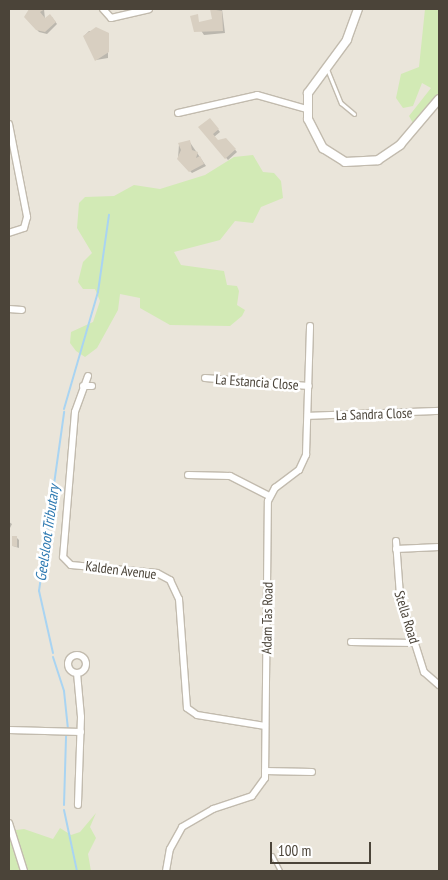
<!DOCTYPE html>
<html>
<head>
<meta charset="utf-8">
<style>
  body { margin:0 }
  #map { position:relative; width:448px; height:880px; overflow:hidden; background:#f6f3ec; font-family:"PT Sans Narrow",sans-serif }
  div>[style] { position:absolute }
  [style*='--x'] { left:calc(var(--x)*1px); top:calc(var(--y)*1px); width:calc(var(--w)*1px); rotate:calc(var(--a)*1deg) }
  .residential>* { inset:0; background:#eae5da }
  .green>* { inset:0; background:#d2eab5 }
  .shadow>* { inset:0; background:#0003 }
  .stream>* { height:2px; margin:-1px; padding:0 1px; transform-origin:1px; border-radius:1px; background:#a9d4f2 }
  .building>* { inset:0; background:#d8cfc1 }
  .roads { filter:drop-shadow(1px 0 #c2bbae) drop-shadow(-1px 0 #c2bbae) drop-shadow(0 1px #c2bbae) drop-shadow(0 -1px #c2bbae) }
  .service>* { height:3px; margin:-1.5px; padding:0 1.5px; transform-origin:1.5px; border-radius:1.5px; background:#fff }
  .minor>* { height:6px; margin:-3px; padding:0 3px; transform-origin:3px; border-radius:3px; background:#fff }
  .minor>.ring { margin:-3px; padding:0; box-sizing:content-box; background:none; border:6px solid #fff; border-radius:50% }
  .tertiary>* { height:8px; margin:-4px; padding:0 4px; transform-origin:4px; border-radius:4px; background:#fff }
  span { translate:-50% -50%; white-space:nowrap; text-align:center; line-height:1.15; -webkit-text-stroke:5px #fff; paint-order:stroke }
  .street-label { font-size:14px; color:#4b4439 }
  .water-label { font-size:15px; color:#2e7ab2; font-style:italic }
  .frame { position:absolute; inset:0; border:10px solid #4b4439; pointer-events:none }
  .scale { position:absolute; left:270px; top:842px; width:101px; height:22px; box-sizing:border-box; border:2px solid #4b4439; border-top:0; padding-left:6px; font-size:15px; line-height:18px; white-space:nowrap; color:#4b4439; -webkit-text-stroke:4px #fff; paint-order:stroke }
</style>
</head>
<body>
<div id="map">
  <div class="residential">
    <div style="clip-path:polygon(9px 9px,439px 9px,439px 871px,9px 871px)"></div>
  </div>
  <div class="green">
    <div style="clip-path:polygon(425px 9px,439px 9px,439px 96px,414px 125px,409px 116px,431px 88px,422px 83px,413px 106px,403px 108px,396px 98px,401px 74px,419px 67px)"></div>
    <div style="clip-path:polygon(253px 155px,263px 172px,274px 173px,281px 181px,283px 198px,261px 207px,253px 223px,235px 221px,220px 240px,174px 252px,181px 265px,224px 271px,227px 285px,237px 286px,239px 291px,237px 305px,245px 310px,242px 316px,230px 326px,170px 325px,140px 308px,140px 298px,120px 294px,118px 310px,97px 348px,85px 357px,76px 351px,70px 343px,71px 332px,93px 322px,100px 301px,95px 289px,83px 289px,78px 282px,83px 262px,92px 253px,77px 228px,79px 203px,85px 197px,114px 196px,134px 185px,160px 189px,205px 175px,234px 157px)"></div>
    <div style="clip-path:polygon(96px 813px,90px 827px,96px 838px,88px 854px,91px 871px,9px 871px,9px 831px,24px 829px,53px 839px,60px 828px,71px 835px,80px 832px)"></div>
  </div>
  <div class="shadow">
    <div style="clip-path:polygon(30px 9px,44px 9px,45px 19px,52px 17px,57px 24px,47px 34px,39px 32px,25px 17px)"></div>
    <div style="clip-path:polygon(211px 9px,222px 9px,225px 33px,204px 35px,192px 17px,200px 23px,213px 20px)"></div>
    <div style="clip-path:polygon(89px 31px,108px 33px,108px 58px,96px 60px,84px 36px)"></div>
    <div style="clip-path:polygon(210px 119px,220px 132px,214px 137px,218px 142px,226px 139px,237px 152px,228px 160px,200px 128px)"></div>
    <div style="clip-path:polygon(189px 141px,206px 166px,192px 173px,178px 159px,179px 144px)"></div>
    <div style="clip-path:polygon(9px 522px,12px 524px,9px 530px)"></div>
    <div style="clip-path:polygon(17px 538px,19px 540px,19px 548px,13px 546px)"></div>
  </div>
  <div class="stream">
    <div style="--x:64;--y:409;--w:122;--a:-73.8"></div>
    <div style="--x:98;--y:292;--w:78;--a:-81.9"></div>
    <div style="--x:53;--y:653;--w:64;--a:-102.7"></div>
    <div style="--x:39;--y:591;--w:181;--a:-82"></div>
    <div style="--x:53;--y:657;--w:36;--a:72"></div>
    <div style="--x:64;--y:691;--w:36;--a:84"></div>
    <div style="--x:64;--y:805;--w:69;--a:-88.3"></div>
    <div style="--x:64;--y:810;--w:62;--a:78"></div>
  </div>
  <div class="building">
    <div style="clip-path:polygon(29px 9px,45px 9px,40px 12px,45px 18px,50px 14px,56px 22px,45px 32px,36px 30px,24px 17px)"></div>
    <div style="clip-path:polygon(210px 9px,222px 11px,223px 31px,194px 32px,190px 16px,198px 14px,199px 22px,212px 19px)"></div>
    <div style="clip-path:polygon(96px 27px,109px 33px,109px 52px,95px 61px,83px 36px)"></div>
    <div style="clip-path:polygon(210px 118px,219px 129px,213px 134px,218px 140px,226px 138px,236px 149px,225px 159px,198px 127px)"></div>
    <div style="clip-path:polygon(190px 140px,192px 150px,198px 152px,196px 158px,200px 156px,204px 164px,189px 172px,177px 159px,181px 150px,178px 143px)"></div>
    <div style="clip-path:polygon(12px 536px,17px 536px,17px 547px,12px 546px)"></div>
  </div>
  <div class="roads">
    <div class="service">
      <div style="--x:327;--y:69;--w:37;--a:68"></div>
      <div style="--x:341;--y:103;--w:17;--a:40"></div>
      <div style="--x:272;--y:855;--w:18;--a:63"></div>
    </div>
    <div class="minor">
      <div style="--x:103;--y:9;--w:12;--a:48"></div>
      <div style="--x:111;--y:18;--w:39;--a:-13"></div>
      <div style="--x:178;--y:113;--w:81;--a:-12.8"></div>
      <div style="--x:257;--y:95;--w:51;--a:15.9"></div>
      <div style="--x:9;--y:124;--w:95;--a:79"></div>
      <div style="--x:27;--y:217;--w:11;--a:105"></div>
      <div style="--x:24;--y:228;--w:16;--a:162"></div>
      <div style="--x:9;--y:309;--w:13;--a:4"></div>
      <div style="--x:88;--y:376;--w:38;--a:110"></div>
      <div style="--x:75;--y:412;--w:145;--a:94.7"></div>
      <div style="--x:63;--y:557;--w:11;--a:45"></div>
      <div style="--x:71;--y:565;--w:86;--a:5.3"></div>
      <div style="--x:157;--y:573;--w:15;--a:28"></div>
      <div style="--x:170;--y:580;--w:21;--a:65"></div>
      <div style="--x:179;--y:599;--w:109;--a:85.8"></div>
      <div style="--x:187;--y:708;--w:12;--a:35"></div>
      <div style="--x:197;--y:715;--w:69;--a:9.2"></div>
      <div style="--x:205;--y:378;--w:104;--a:4.4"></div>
      <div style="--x:83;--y:386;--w:9;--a:0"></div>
      <div style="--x:308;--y:416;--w:131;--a:-2.2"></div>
      <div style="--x:188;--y:475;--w:42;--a:1.4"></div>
      <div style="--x:230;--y:476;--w:44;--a:27.1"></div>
      <div style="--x:396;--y:541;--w:55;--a:85.8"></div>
      <div style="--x:400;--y:596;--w:80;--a:72.5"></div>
      <div style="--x:424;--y:672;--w:20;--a:41"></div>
      <div style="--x:396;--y:549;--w:43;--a:-2.7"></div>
      <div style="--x:351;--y:642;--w:64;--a:0.9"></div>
      <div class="ring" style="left:68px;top:655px;width:12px;height:12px"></div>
      <div style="--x:77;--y:673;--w:44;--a:84.8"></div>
      <div style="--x:81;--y:717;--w:88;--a:92"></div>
      <div style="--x:9;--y:730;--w:72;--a:1.6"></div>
      <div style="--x:265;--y:771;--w:47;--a:1.2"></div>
      <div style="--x:9;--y:823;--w:50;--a:72.6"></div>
      <div style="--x:166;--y:871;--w:22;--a:-80"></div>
      <div style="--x:170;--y:849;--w:25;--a:-61"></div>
      <div style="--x:182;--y:827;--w:36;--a:-30"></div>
      <div style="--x:213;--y:809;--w:41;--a:-18.4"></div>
      <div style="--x:252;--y:796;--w:22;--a:-54"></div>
      <div style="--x:265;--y:778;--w:277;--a:-89.4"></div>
      <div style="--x:268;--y:501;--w:15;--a:-62"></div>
      <div style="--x:275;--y:488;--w:30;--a:-37"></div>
      <div style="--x:299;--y:470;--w:17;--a:-65"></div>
      <div style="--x:306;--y:455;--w:129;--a:-88.2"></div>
    </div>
    <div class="tertiary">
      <div style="--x:358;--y:9;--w:33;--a:110"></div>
      <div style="--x:347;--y:40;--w:66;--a:126.3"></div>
      <div style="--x:308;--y:93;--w:26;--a:90"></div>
      <div style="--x:308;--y:119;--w:33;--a:63"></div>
      <div style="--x:323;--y:148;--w:26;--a:32"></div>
      <div style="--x:345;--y:162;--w:33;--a:-3"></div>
      <div style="--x:378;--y:160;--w:27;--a:-34"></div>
      <div style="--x:400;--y:145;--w:60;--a:-49.7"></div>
    </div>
  </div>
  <div class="street-label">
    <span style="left:257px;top:382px;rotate:4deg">La Estancia Close</span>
    <span style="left:374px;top:414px;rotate:-2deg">La Sandra Close</span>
    <span style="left:121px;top:570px;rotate:7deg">Kalden Avenue</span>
    <span style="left:407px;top:617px;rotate:73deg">Stella Road</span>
    <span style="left:267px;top:618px;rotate:-89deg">Adam Tas Road</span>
  </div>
  <div class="water-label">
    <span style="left:47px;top:533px;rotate:-82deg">Geelsloot Tributary</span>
  </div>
  <div class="frame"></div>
  <div class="scale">100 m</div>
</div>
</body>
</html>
